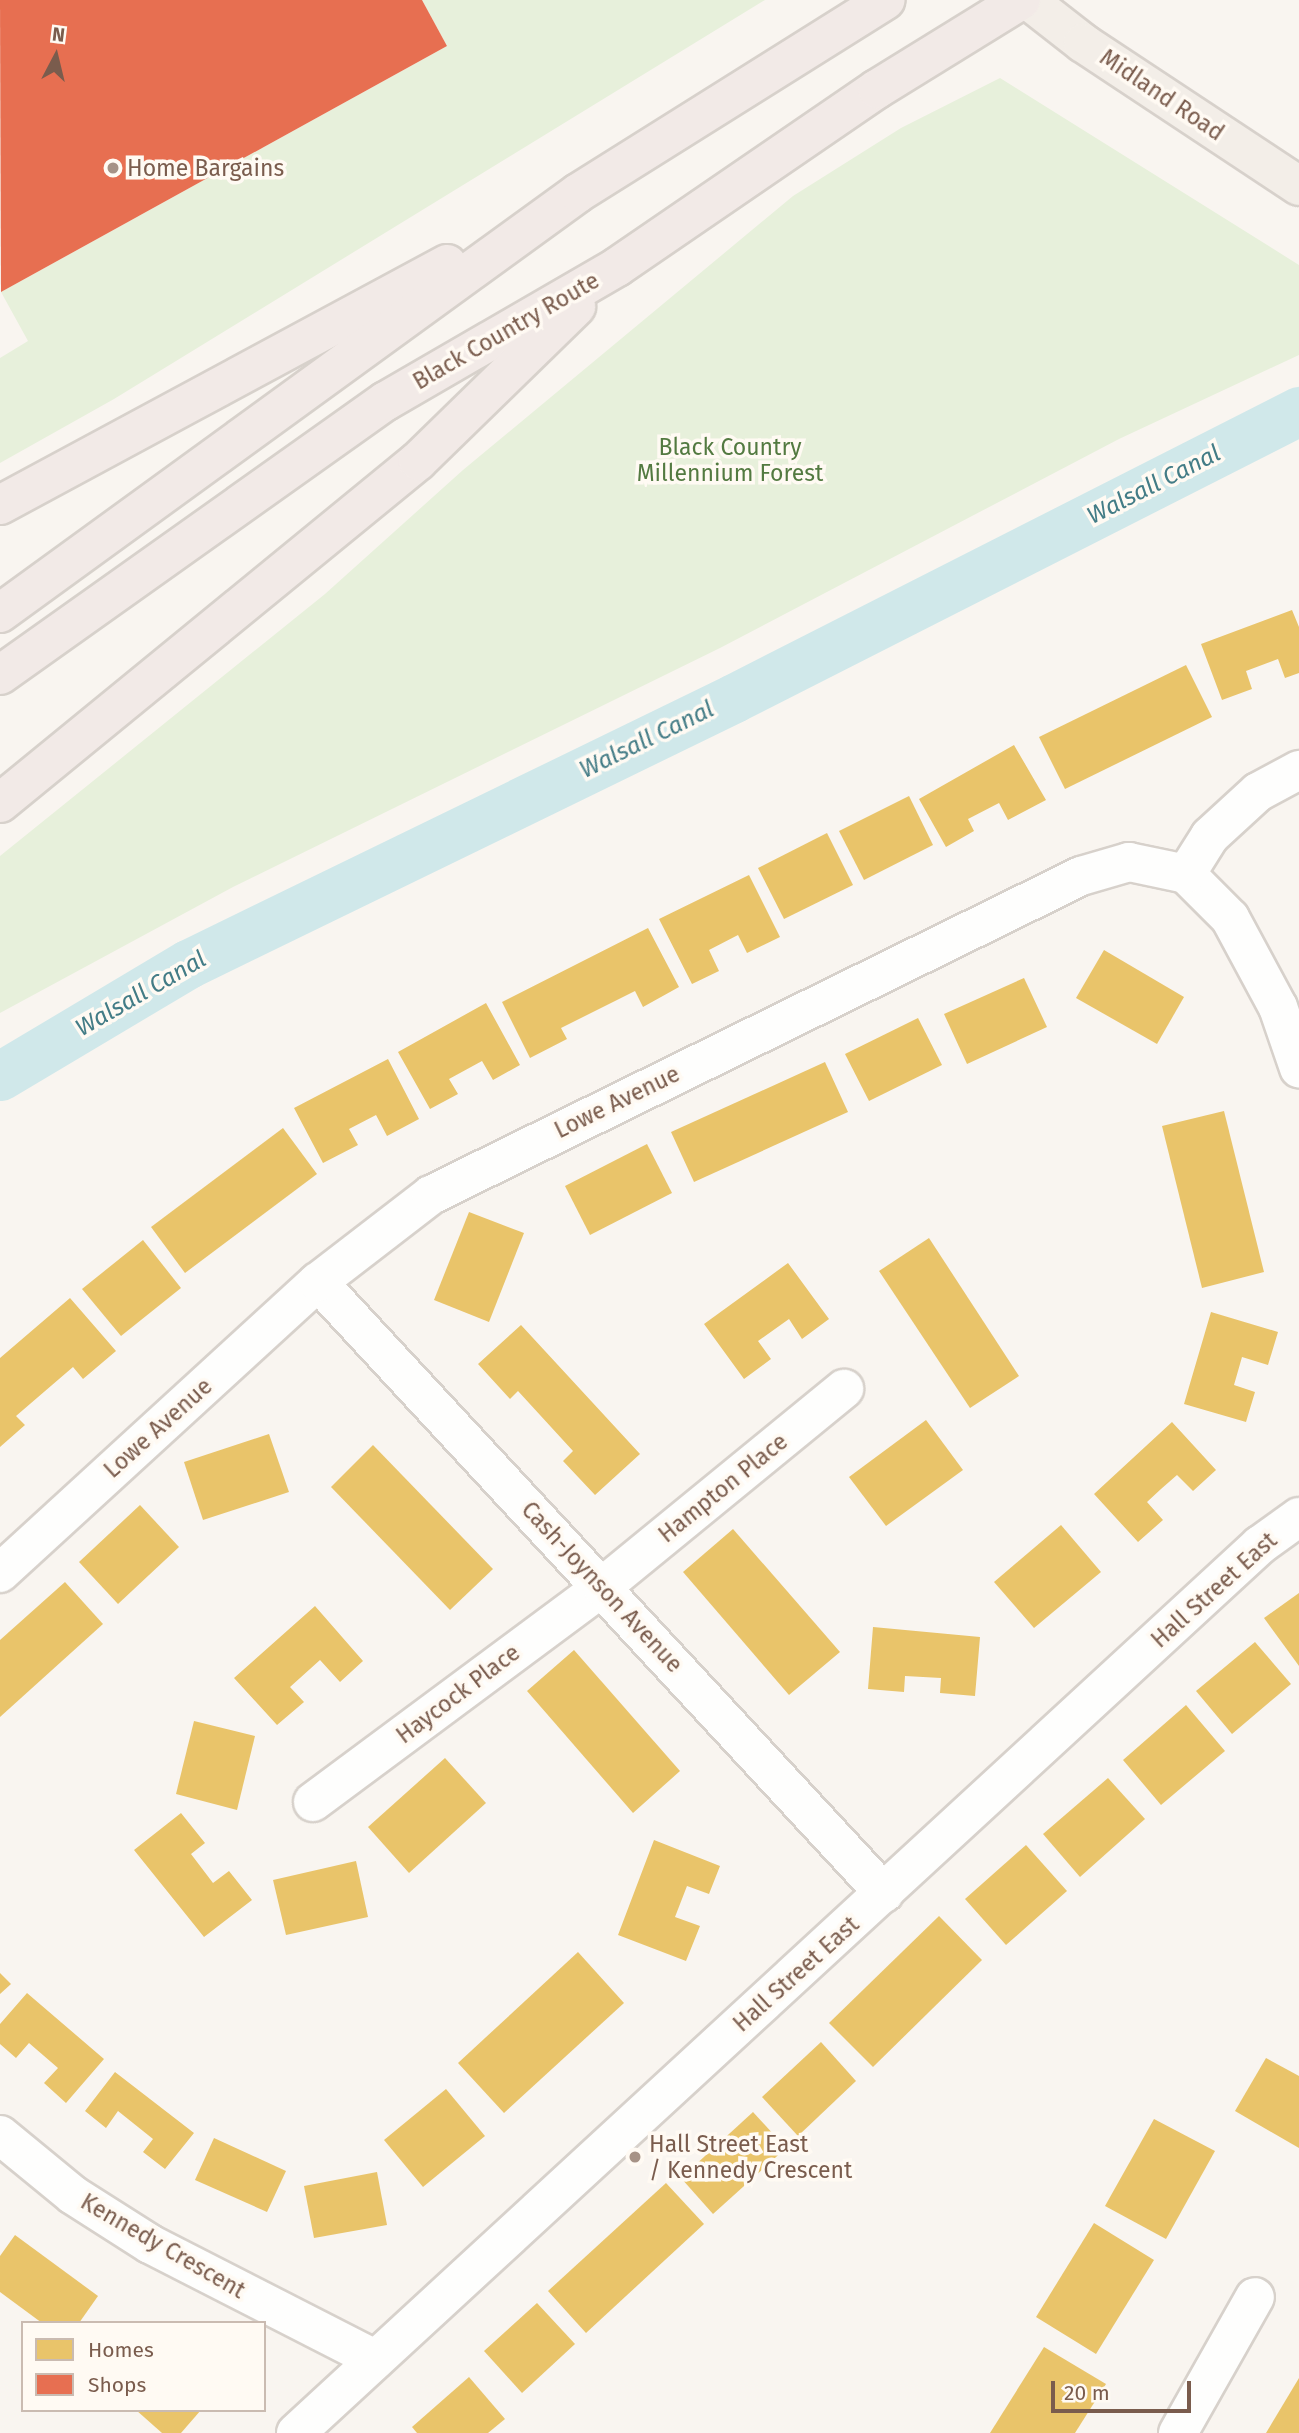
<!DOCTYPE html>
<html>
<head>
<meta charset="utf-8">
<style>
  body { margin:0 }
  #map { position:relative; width:1299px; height:2433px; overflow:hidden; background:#f9f5f0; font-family:"Fira Sans",sans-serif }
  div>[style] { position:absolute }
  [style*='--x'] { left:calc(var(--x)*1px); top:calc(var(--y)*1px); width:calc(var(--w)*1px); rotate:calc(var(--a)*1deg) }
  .green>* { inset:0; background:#e7f0db }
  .homes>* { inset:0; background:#e9c46a }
  .shops>* { inset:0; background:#e76f51 }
  .canal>* { height:49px; margin:-24.5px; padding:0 24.5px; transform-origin:24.5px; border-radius:24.5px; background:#d0e8ea }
  .roads { filter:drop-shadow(2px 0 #d7d1cb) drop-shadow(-2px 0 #d7d1cb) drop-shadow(0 2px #d7d1cb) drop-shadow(0 -2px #d7d1cb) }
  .minor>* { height:38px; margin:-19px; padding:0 19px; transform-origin:19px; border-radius:19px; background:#fefefd }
  .major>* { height:38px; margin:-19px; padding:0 19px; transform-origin:19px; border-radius:19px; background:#f3eee8 }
  .highway>* { height:38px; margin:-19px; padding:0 19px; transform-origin:19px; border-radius:19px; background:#f2eae7 }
  .dots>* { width:19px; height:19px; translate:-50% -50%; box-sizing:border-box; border:4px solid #fffaf3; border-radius:50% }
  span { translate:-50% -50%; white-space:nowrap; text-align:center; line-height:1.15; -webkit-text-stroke:7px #fffaf3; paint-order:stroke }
  .street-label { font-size:23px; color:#7a5c4d }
  .poi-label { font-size:23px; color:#7a5c4d }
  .left { translate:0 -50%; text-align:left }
  .park-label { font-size:23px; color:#537a41 }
  .water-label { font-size:24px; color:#437c86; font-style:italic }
  .legend { position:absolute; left:21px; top:2321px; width:245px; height:91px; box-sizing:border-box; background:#fffaf3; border:2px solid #cabbb1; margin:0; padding:9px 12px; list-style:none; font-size:21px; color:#7a5c4d }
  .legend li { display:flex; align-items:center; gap:14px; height:35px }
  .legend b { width:35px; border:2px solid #cabbb1 }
  .north { position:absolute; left:21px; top:21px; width:70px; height:70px; -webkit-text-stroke:5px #fffaf3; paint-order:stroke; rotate:7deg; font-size:19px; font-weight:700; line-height:28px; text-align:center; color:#7a5c4d }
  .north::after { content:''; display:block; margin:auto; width:24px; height:32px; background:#7a5c4d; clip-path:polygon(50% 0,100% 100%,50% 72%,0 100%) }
  .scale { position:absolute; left:1051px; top:2381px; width:140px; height:32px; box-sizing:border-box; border:4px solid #7a5c4d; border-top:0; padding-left:9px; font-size:21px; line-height:24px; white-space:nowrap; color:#7a5c4d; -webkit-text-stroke:5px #fffaf3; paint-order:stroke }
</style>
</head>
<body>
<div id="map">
  <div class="green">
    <div style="clip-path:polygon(422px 0,765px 0,114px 399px,0 463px,0 358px,28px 341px,1px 292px,447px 46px)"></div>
    <div style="clip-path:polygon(1000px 78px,1299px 265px,1299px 355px,1119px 439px,720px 648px,233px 887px,0 1013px,0 856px,325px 594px,463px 470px,793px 196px,901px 128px)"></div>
  </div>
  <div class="homes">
    <div style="clip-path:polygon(1292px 610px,1299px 627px,1299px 673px,1285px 678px,1278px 659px,1246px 671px,1252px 689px,1222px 700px,1201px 644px)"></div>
    <div style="clip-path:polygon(1186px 665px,1212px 717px,1065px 789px,1039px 737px)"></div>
    <div style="clip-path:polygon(1014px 745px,1046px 800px,1008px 820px,999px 803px,968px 819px,974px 831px,946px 847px,919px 799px)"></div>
    <div style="clip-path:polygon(909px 796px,933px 845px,864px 880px,839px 831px)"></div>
    <div style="clip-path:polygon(827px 833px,853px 885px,784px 919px,758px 868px)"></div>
    <div style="clip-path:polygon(749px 875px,780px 937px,747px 953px,738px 935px,709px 950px,719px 971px,692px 984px,659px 919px)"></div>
    <div style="clip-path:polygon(648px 928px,679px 987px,643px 1007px,635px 991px,561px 1028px,567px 1039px,530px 1058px,502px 1002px)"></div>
    <div style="clip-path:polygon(1104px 950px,1184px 997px,1157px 1044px,1076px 998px)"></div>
    <div style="clip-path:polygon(1024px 978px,1047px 1027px,967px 1064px,944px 1014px)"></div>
    <div style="clip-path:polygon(486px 1003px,520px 1065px,493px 1080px,482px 1061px,449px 1079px,458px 1094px,430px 1109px,398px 1052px)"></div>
    <div style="clip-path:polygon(918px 1018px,942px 1065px,869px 1101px,845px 1054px)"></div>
    <div style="clip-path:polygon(388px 1059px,419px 1119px,387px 1136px,376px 1115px,349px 1129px,358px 1145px,323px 1163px,294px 1108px)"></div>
    <div style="clip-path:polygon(825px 1062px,848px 1112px,694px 1182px,671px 1132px)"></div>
    <div style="clip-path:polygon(1224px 1111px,1264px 1272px,1202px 1288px,1162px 1126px)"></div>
    <div style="clip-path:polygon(283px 1128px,317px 1174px,185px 1273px,151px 1227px)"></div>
    <div style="clip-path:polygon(647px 1144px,672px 1193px,590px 1235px,565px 1186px)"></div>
    <div style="clip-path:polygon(469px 1212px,524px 1233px,489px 1322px,434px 1300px)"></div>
    <div style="clip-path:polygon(929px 1238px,1019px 1376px,970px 1408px,879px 1271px)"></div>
    <div style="clip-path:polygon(143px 1240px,181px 1288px,121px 1336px,82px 1289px)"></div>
    <div style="clip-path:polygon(788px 1263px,829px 1319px,802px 1339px,789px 1319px,758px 1341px,771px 1359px,744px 1379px,704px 1324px)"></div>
    <div style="clip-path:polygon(70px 1298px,116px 1351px,83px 1379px,73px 1367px,16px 1416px,25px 1425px,0 1447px,0 1358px)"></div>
    <div style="clip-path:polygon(1211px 1312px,1278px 1332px,1268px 1365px,1242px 1357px,1234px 1385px,1255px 1392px,1246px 1422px,1184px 1404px)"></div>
    <div style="clip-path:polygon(521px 1325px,640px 1454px,595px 1495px,563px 1461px,573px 1451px,518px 1391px,510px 1399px,478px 1364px)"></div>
    <div style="clip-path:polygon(926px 1420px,963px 1470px,886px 1526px,849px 1477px)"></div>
    <div style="clip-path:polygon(1172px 1422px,1216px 1470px,1193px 1491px,1177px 1475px,1161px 1489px,1147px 1502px,1163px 1520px,1138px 1542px,1094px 1494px)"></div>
    <div style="clip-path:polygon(269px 1434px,289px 1492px,203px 1520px,184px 1462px)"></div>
    <div style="clip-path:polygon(373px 1445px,493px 1569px,450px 1610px,331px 1487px)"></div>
    <div style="clip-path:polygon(140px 1505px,179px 1547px,118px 1604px,79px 1562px)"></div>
    <div style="clip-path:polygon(1061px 1525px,1101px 1572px,1034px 1628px,994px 1582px)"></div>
    <div style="clip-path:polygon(733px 1529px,840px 1652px,789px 1695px,683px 1572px)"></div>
    <div style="clip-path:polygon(65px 1582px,103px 1624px,0 1717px,0 1640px)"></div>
    <div style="clip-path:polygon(1299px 1593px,1299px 1666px,1264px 1618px)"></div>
    <div style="clip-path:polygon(315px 1606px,363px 1661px,340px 1682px,320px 1660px,290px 1687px,304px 1702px,277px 1725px,234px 1678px)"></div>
    <div style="clip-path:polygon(873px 1627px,980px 1637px,975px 1696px,940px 1693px,941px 1678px,905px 1676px,904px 1692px,868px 1689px)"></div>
    <div style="clip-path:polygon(1255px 1642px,1291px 1684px,1232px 1734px,1196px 1691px)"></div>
    <div style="clip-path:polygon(574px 1650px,680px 1771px,633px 1813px,527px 1691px)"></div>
    <div style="clip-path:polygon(1186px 1705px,1225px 1751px,1161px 1805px,1123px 1760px)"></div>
    <div style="clip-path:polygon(194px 1721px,255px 1736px,237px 1810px,176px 1794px)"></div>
    <div style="clip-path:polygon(445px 1758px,486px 1803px,409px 1873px,368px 1827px)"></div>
    <div style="clip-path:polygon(1108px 1778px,1145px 1819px,1080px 1877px,1043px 1834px)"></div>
    <div style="clip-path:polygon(181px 1813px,205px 1843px,191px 1854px,213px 1883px,229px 1871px,252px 1900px,204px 1937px,134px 1850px)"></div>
    <div style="clip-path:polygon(654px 1840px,720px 1866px,709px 1894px,687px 1886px,675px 1917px,700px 1926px,686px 1961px,618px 1935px)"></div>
    <div style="clip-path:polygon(1026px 1845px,1067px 1891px,1006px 1945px,965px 1899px)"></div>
    <div style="clip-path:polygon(356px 1861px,368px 1917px,286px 1935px,273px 1880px)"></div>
    <div style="clip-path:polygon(939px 1916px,982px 1960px,873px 2067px,829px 2023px)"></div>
    <div style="clip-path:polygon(578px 1952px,624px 2003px,504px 2113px,458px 2063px)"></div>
    <div style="clip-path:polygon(0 1973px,11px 1984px,0 1994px)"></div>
    <div style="clip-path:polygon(27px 1993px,104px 2059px,66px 2103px,44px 2083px,58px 2068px,29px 2043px,16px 2058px,0 2044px,0 2024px)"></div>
    <div style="clip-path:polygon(821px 2042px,856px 2081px,798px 2136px,762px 2097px)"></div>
    <div style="clip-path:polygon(1266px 2058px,1299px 2076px,1299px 2148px,1235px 2111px)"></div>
    <div style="clip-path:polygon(115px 2072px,194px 2133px,165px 2169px,143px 2152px,153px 2139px,118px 2111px,106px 2128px,85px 2111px)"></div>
    <div style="clip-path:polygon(446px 2089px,485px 2136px,423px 2187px,384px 2140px)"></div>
    <div style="clip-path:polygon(753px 2112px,786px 2148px,713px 2214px,681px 2178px)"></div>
    <div style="clip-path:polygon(1154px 2119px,1215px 2151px,1166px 2239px,1105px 2206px)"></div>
    <div style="clip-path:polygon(214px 2138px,286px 2171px,267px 2212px,195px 2180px)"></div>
    <div style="clip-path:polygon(377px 2172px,387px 2225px,314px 2238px,304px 2186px)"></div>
    <div style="clip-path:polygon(666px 2183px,704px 2224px,586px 2333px,548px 2291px)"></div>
    <div style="clip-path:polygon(1094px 2223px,1154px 2260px,1096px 2354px,1036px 2317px)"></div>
    <div style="clip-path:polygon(15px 2235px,98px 2296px,79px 2323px,42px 2323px,0 2292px,0 2256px)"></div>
    <div style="clip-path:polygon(537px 2303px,575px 2344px,522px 2393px,484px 2351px)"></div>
    <div style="clip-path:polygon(1044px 2347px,1106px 2384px,1075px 2433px,990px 2433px)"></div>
    <div style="clip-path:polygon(469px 2377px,505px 2419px,488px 2433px,417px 2433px,412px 2427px)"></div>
    <div style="clip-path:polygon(1299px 2378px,1299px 2433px,1266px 2433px)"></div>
    <div style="clip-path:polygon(136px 2410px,201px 2410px,181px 2433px,162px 2433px)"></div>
  </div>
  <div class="shops">
    <div style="clip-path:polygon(0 0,422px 0,447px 46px,1px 292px)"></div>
  </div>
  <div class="canal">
    <div style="--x:0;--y:1076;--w:219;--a:-30.8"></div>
    <div style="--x:188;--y:964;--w:607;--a:-25.97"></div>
    <div style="--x:734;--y:698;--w:634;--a:-26.93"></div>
  </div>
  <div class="roads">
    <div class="minor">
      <div style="--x:1186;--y:874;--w:62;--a:45"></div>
      <div style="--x:1230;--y:918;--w:101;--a:61.7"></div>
      <div style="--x:1278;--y:1007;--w:65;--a:71"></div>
      <div style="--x:318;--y:1282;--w:833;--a:47.19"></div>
      <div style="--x:0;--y:1573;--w:431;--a:-42.5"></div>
      <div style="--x:318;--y:1282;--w:143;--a:-37.6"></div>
      <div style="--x:431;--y:1195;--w:724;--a:-26.14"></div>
      <div style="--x:1081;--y:876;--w:50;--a:-16.3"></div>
      <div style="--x:1129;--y:862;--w:58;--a:11.9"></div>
      <div style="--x:1186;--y:874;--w:45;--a:-57.7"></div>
      <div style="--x:1210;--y:836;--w:65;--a:-42.5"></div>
      <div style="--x:1258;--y:792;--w:47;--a:-28.2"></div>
      <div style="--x:313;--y:1802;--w:360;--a:-36.6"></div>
      <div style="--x:602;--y:1587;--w:313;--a:-39.3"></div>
      <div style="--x:0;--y:2135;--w:94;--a:39.4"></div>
      <div style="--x:73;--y:2195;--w:91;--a:32.5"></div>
      <div style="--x:150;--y:2244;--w:253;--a:27.1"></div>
      <div style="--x:296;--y:2433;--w:1311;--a:-42.65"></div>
      <div style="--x:1260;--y:1545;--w:48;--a:-35.7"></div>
      <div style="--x:1178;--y:2433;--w:156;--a:-60.5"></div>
    </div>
    <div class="major">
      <div style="--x:1028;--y:0;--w:70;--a:38"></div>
      <div style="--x:1083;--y:43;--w:259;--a:33.5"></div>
    </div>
    <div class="highway">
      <div style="--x:0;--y:505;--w:508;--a:-28.33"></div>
      <div style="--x:0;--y:613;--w:714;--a:-36"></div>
      <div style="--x:578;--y:193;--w:363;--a:-32.1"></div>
      <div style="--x:0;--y:675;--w:473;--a:-35.4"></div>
      <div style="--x:386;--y:401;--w:267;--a:-30.1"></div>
      <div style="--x:617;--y:267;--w:315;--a:-34.4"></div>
      <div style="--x:877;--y:89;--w:169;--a:-31.7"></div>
      <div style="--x:0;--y:803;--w:540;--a:-39.29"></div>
      <div style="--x:418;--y:461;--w:221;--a:-44.3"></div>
    </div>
  </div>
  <div class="dots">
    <div style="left:113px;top:168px;background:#a69286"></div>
    <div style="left:635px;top:2157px;background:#a69286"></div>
  </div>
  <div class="street-label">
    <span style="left:1162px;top:95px;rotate:34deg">Midland Road</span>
    <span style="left:506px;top:331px;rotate:-30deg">Black Country Route</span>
    <span style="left:617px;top:1102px;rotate:-26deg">Lowe Avenue</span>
    <span style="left:158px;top:1428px;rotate:-42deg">Lowe Avenue</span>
    <span style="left:723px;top:1488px;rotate:-39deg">Hampton Place</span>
    <span style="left:602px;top:1587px;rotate:47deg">Cash-Joynson Avenue</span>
    <span style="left:1214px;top:1590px;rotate:-42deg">Hall Street East</span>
    <span style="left:458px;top:1694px;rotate:-37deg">Haycock Place</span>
    <span style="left:796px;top:1974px;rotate:-42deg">Hall Street East</span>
    <span style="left:163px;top:2246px;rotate:30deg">Kennedy Crescent</span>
  </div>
  <div class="poi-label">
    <span class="left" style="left:127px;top:168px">Home Bargains</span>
    <span class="left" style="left:649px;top:2157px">Hall Street East<br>/ Kennedy Crescent</span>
  </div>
  <div class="park-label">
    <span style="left:730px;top:460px">Black Country<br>Millennium Forest</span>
  </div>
  <div class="water-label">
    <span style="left:1154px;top:485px;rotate:-27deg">Walsall Canal</span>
    <span style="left:647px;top:740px;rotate:-26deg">Walsall Canal</span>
    <span style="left:141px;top:994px;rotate:-30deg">Walsall Canal</span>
  </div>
  <ul class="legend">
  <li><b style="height:19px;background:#e9c46a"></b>Homes</li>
  <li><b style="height:19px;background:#e76f51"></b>Shops</li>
  </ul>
  <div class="north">N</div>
  <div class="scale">20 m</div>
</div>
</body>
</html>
